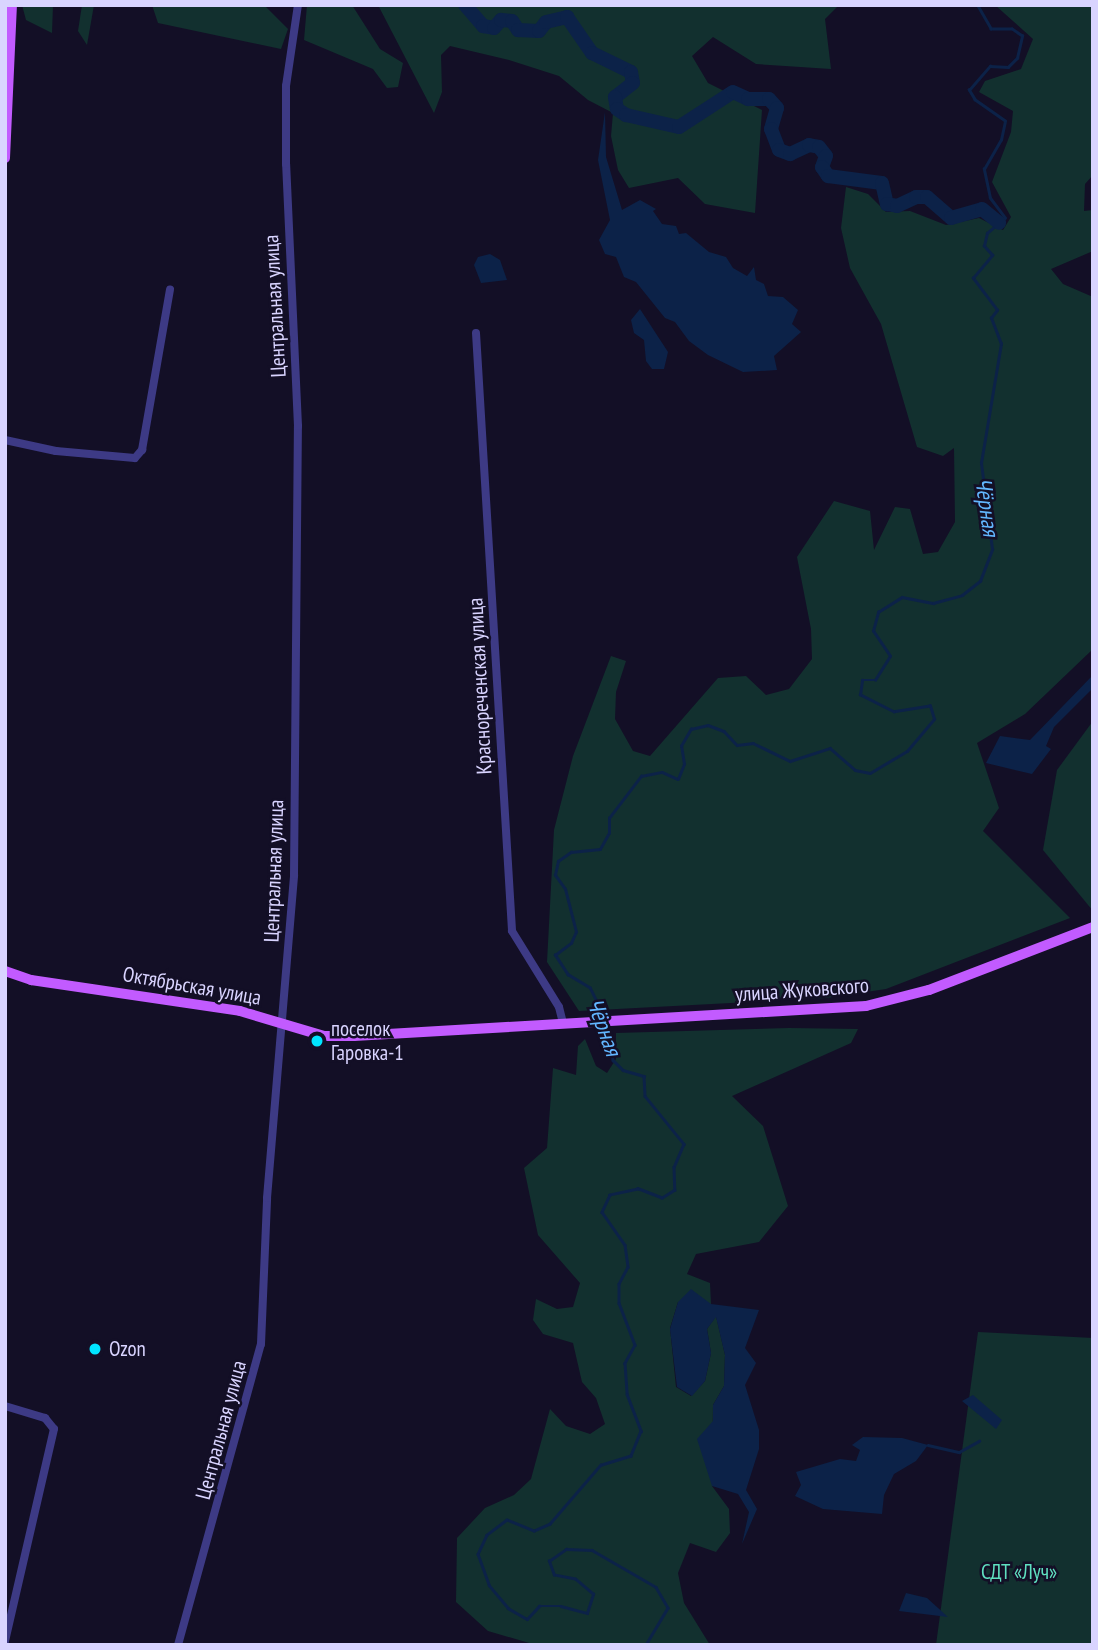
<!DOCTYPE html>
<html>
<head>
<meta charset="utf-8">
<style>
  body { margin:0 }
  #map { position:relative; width:1098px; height:1650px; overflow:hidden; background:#130f26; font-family:"PT Sans Narrow",sans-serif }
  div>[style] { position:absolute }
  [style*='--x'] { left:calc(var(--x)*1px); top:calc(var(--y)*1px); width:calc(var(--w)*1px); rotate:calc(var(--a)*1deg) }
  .green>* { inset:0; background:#12302f }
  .water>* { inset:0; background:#0c2248 }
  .stream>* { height:2.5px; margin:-1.25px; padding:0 1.25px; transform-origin:1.25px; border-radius:1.25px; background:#0c2248 }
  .river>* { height:14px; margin:-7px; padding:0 7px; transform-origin:7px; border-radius:7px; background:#0c2248 }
  .minor>* { height:8px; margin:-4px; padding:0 4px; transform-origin:4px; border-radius:4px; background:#3d3a85 }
  .major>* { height:10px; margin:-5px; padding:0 5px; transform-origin:5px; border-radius:5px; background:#c25bff }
  .dots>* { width:19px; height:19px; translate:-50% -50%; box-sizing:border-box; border:4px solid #130f26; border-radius:50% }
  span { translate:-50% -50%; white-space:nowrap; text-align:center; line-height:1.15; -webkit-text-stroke:5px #130f26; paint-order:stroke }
  .street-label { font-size:21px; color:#d9d4ff }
  .poi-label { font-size:21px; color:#d9d4ff }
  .left { translate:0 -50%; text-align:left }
  .park-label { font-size:21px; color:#5fe0c0 }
  .water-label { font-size:23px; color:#62b6ff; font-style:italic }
  .frame { position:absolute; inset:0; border:7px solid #d9d4ff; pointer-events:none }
</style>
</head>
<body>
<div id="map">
  <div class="green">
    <div style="clip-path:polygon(22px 5px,53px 5px,52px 33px,26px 20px)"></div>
    <div style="clip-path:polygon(82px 5px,94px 5px,87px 45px,78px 31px)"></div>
    <div style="clip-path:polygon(152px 5px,264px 5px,288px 29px,281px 49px,158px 23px)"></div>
    <div style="clip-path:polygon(307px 5px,352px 5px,380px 49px,403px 63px,398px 87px,387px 88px,373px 69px,304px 40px)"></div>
    <div style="clip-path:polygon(378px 5px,839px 5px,825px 19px,831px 69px,756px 64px,713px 37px,692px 56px,708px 83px,762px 110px,755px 213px,705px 204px,678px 178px,629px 188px,618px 170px,611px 136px,613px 113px,588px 100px,559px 76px,509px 60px,450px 46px,441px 55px,442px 92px,434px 113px)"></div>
    <div style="clip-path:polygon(995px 5px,1093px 5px,1093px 175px,1085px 184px,1084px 211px,1093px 210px,1093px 251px,1051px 269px,1063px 284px,1093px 297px,1093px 649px,1025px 714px,977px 743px,999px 808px,983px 831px,1070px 918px,886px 989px,826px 998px,579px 1011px,547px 962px,554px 830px,573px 756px,611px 656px,626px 661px,616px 692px,615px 719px,633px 751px,650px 756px,718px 678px,746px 676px,766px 695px,789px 689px,812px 659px,811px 629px,797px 557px,834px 501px,870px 511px,874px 550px,895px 507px,910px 509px,923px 554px,938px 552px,955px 522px,954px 448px,943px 456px,917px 447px,881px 324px,850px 268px,841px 228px,846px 187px,868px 194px,886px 212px,910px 211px,946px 225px,979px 218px,1003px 230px,1011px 217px,992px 182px,1011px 132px,1013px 111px,979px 92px,985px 81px,1021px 69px,1033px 39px)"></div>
    <div style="clip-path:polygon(1093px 721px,1093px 911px,1043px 850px,1057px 770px)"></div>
    <div style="clip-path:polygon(789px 1028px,858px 1029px,851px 1043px,732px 1096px,763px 1126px,788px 1206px,759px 1242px,696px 1254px,687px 1274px,710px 1283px,711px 1304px,678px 1302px,670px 1328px,676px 1387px,691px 1396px,705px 1381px,711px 1353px,707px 1329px,716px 1316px,725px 1355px,724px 1386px,713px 1405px,712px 1486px,729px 1509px,730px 1533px,716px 1552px,690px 1543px,678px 1573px,684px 1603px,710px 1645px,536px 1645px,488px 1631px,456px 1602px,457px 1538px,485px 1508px,514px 1495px,531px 1479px,550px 1409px,566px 1426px,590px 1434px,605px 1424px,596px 1398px,582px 1382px,573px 1343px,543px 1334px,533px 1320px,536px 1299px,557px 1309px,573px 1307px,580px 1283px,538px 1235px,524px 1168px,547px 1148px,553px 1068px,576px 1075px,578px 1046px,585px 1039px,596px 1066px,607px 1073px,616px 1059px,616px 1033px)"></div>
    <div style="clip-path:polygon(978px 1332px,1093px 1338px,1093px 1645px,936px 1645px)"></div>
  </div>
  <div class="water">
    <div style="clip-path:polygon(605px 112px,606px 157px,622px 210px,640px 200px,656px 209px,653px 211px,662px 224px,676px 226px,679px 234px,686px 233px,709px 252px,726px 257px,733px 268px,747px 276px,754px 267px,756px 280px,764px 284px,768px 296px,783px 297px,798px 310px,792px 324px,801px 332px,774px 356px,777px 370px,743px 372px,708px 355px,689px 341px,675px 322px,665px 318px,636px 282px,624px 277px,616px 257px,605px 254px,599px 240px,610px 220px,598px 160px)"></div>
    <div style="clip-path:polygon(490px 254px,500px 260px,507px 280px,481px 283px,474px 265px,478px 257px)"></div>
    <div style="clip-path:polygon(640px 309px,668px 352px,664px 369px,652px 369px,646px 361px,644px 340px,634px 333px,631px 320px)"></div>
    <div style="clip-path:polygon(1093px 675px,1093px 688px,1054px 727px,1046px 746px,1051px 749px,1032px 774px,986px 763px,1000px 736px,1030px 740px)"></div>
    <div style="clip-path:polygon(691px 1289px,711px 1304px,759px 1310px,745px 1348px,756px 1363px,745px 1385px,759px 1430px,759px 1449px,746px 1490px,757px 1509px,742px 1544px,749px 1512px,738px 1494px,712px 1486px,697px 1439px,713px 1421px,713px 1405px,724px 1386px,725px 1355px,716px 1317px,707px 1329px,711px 1353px,705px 1381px,692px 1396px,677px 1387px,670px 1329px,678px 1302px)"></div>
    <div style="clip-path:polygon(973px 1395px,1002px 1420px,996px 1429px,962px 1401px)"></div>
    <div style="clip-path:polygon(863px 1437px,902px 1438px,928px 1445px,916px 1461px,894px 1474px,884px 1495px,882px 1514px,823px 1509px,795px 1496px,801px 1485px,796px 1472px,840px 1459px,856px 1461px,860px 1450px,852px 1445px)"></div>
    <div style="clip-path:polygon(906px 1593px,927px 1598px,948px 1617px,899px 1611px)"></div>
  </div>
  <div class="stream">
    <div style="--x:604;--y:1017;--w:32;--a:-116"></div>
    <div style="--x:590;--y:988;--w:26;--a:-149"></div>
    <div style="--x:568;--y:975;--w:24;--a:-123"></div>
    <div style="--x:555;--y:955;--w:20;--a:-37"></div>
    <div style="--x:571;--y:943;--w:12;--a:-66"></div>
    <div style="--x:576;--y:932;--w:44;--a:-104.3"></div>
    <div style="--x:565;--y:889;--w:17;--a:-126"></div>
    <div style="--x:555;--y:875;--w:14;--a:-78"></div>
    <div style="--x:558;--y:861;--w:16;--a:-35"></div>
    <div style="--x:571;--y:852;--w:29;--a:-6"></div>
    <div style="--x:600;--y:849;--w:18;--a:-61"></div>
    <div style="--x:609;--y:833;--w:15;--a:-90"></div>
    <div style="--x:609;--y:818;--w:53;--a:-52.7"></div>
    <div style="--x:641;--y:776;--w:21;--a:-11"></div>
    <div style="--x:662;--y:772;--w:17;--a:24"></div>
    <div style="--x:678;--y:779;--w:16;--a:-68"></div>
    <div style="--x:684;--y:764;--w:18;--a:-99"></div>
    <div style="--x:681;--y:746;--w:20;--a:-60"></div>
    <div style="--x:691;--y:729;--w:17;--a:-13"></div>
    <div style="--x:708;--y:725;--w:17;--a:21"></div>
    <div style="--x:724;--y:731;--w:19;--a:47"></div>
    <div style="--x:737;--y:745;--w:16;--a:-7"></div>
    <div style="--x:753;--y:743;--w:41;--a:25.9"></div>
    <div style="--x:790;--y:761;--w:42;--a:-18"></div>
    <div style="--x:830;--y:748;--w:33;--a:41"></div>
    <div style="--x:855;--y:770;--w:15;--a:11"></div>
    <div style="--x:870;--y:773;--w:43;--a:-30.7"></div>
    <div style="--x:907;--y:751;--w:42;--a:-49.8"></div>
    <div style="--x:934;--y:719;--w:14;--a:-107"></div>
    <div style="--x:930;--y:706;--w:36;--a:171"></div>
    <div style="--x:894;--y:712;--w:38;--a:-153"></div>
    <div style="--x:860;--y:695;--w:15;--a:-82"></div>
    <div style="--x:862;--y:680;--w:13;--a:0"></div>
    <div style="--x:875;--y:680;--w:28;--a:-58"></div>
    <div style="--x:890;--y:656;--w:30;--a:-124"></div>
    <div style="--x:873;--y:631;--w:20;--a:-75"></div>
    <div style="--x:878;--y:612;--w:28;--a:-32"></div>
    <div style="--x:902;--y:597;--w:32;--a:11"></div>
    <div style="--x:933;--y:603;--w:30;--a:-15"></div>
    <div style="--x:962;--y:595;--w:23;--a:-38"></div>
    <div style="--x:980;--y:581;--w:34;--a:-69"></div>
    <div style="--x:992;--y:549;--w:87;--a:-97.3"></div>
    <div style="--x:981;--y:463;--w:121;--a:-80.5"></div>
    <div style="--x:1001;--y:344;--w:28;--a:-111"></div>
    <div style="--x:991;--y:318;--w:10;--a:-53"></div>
    <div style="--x:997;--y:310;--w:40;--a:-127"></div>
    <div style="--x:973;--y:278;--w:30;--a:-50"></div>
    <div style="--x:992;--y:255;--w:12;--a:-132"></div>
    <div style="--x:984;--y:246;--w:13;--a:-77"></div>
    <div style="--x:987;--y:233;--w:23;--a:-40"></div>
    <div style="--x:1005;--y:218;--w:25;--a:-127"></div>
    <div style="--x:990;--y:198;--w:30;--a:-102"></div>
    <div style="--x:984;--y:169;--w:34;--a:-60"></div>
    <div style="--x:1001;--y:140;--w:19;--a:-78"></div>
    <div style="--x:1005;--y:121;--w:37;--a:-145"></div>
    <div style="--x:975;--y:100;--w:12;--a:-121"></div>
    <div style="--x:969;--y:90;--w:32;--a:-49"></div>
    <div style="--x:990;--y:66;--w:18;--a:3"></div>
    <div style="--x:1008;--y:67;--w:13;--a:-45"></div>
    <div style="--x:1017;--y:58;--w:23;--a:-77"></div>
    <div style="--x:1022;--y:36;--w:12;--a:-145"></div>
    <div style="--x:1012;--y:29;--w:21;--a:180"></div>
    <div style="--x:991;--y:29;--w:28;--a:-120"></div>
    <div style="--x:606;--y:1024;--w:37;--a:79"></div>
    <div style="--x:613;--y:1060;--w:14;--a:45"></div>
    <div style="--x:623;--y:1070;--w:22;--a:16"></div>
    <div style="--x:644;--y:1076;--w:20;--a:87"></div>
    <div style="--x:645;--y:1096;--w:62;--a:50.9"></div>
    <div style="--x:684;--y:1144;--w:25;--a:113"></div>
    <div style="--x:674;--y:1167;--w:23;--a:88"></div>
    <div style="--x:675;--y:1190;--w:15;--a:148"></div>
    <div style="--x:662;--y:1198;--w:26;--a:-159"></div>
    <div style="--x:638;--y:1189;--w:29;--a:168"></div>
    <div style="--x:610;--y:1195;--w:19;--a:115"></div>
    <div style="--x:602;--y:1212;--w:40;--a:55.1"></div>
    <div style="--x:625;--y:1245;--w:22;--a:82"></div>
    <div style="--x:628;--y:1267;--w:19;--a:118"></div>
    <div style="--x:619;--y:1284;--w:19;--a:90"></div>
    <div style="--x:619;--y:1303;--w:45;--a:69.1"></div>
    <div style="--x:635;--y:1345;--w:21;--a:119"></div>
    <div style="--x:625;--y:1363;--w:31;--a:86"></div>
    <div style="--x:627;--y:1394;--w:40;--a:69"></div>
    <div style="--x:641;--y:1431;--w:27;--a:112"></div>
    <div style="--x:631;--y:1456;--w:31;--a:163"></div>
    <div style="--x:601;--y:1465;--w:78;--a:130.8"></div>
    <div style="--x:550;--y:1524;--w:17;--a:156"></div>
    <div style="--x:534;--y:1531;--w:29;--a:-158"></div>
    <div style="--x:507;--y:1520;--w:25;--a:143"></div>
    <div style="--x:487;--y:1535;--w:21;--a:115"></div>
    <div style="--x:478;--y:1554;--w:33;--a:70"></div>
    <div style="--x:489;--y:1585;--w:30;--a:50"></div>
    <div style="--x:508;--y:1608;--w:22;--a:30"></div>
    <div style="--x:527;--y:1619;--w:18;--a:-47"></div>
    <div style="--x:539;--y:1606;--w:22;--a:0"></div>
    <div style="--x:561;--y:1606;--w:27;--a:15"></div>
    <div style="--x:587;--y:1613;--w:20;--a:-72"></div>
    <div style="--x:593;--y:1594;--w:23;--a:-140"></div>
    <div style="--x:575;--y:1579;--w:21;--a:-169"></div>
    <div style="--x:554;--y:1575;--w:15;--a:-110"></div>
    <div style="--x:549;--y:1561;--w:21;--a:-35"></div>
    <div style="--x:566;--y:1549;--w:26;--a:2"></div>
    <div style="--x:592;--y:1550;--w:74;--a:30"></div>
    <div style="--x:656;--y:1587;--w:24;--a:60"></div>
    <div style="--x:668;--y:1608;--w:43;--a:120.7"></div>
    <div style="--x:928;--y:1445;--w:32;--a:13"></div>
    <div style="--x:959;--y:1452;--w:23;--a:-29"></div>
  </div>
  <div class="river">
    <div style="--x:465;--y:5;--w:28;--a:49"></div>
    <div style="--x:483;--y:26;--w:11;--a:10"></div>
    <div style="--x:494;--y:28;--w:11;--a:-49"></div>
    <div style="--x:501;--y:20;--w:11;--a:5"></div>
    <div style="--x:512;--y:21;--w:11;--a:56"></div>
    <div style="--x:518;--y:30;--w:21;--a:3"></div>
    <div style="--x:539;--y:31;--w:11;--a:-52"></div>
    <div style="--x:546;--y:22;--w:22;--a:-13"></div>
    <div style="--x:567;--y:17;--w:44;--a:55.2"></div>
    <div style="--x:592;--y:53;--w:43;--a:26"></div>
    <div style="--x:631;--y:72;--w:11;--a:80"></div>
    <div style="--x:633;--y:83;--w:23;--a:142"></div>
    <div style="--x:615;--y:97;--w:12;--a:81"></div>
    <div style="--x:617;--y:109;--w:11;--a:34"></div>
    <div style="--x:626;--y:115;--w:54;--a:12.8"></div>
    <div style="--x:679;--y:127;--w:64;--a:-32.9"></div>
    <div style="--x:733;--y:92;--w:17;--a:25"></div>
    <div style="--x:748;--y:99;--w:21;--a:0"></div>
    <div style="--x:769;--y:99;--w:12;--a:48"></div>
    <div style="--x:777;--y:108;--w:22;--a:106"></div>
    <div style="--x:771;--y:129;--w:22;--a:69"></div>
    <div style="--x:779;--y:150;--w:12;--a:20"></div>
    <div style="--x:790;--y:154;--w:21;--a:-25"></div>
    <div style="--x:809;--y:145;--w:10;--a:11"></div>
    <div style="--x:819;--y:147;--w:11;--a:52"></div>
    <div style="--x:826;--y:156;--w:12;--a:110"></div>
    <div style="--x:822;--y:167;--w:11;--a:56"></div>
    <div style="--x:828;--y:176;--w:54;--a:7.4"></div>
    <div style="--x:882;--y:183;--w:22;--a:77"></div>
    <div style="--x:887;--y:204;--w:10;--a:11"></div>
    <div style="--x:897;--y:206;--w:21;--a:-25"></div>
    <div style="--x:916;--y:197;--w:11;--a:0"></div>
    <div style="--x:927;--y:197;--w:32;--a:41"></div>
    <div style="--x:951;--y:218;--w:32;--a:-16"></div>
    <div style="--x:982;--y:209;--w:22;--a:39"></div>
  </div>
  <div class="minor">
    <div style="--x:476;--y:333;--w:599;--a:86.55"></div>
    <div style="--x:512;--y:931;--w:89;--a:58.3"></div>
    <div style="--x:559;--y:1007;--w:16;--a:76"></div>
    <div style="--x:5;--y:440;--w:52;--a:12.2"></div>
    <div style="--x:56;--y:451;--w:79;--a:5.1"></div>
    <div style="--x:135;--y:458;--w:11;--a:-49"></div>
    <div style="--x:142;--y:450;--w:163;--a:-80.1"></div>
    <div style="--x:5;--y:1406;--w:42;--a:16.7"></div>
    <div style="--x:45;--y:1418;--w:14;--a:51"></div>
    <div style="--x:54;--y:1429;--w:218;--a:103"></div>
    <div style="--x:178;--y:1645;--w:312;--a:-74.6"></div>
    <div style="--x:261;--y:1344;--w:146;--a:-87.6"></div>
    <div style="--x:267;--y:1198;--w:324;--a:-85.2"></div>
    <div style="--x:294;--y:875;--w:449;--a:-89.5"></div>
    <div style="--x:298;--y:426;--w:262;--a:-92.6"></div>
    <div style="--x:286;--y:164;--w:78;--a:-90"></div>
    <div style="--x:286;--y:86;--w:82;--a:-81.6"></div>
  </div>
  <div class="major">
    <div style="--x:5;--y:158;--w:153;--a:-87.4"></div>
    <div style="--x:5;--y:971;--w:28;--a:19"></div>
    <div style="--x:31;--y:980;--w:211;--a:8.4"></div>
    <div style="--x:240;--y:1011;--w:88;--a:16.6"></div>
    <div style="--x:324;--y:1036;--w:30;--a:0"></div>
    <div style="--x:354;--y:1036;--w:513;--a:-3.35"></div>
    <div style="--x:866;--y:1006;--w:65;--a:-14.3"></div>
    <div style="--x:929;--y:990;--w:176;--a:-21"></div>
  </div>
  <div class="dots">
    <div style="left:317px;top:1041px;background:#00e5ff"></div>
    <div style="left:95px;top:1349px;background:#00e5ff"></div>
  </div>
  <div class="street-label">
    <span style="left:275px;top:306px;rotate:-93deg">Центральная улица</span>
    <span style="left:480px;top:686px;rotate:-93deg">Краснореченская улица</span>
    <span style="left:274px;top:871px;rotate:-88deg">Центральная улица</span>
    <span style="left:192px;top:986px;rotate:10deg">Октябрьская улица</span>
    <span style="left:802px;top:990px;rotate:-4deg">улица Жуковского</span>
    <span style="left:221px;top:1430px;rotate:-75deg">Центральная улица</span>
  </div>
  <div class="poi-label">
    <span class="left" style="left:331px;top:1041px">поселок<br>Гаровка-1</span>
    <span class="left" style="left:109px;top:1349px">Ozon</span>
  </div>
  <div class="park-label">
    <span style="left:1019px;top:1572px">СДТ «Луч»</span>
  </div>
  <div class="water-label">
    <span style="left:987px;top:507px;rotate:82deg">Чёрная</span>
    <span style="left:604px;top:1027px;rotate:70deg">Чёрная</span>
  </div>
  <div class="frame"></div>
</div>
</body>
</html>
